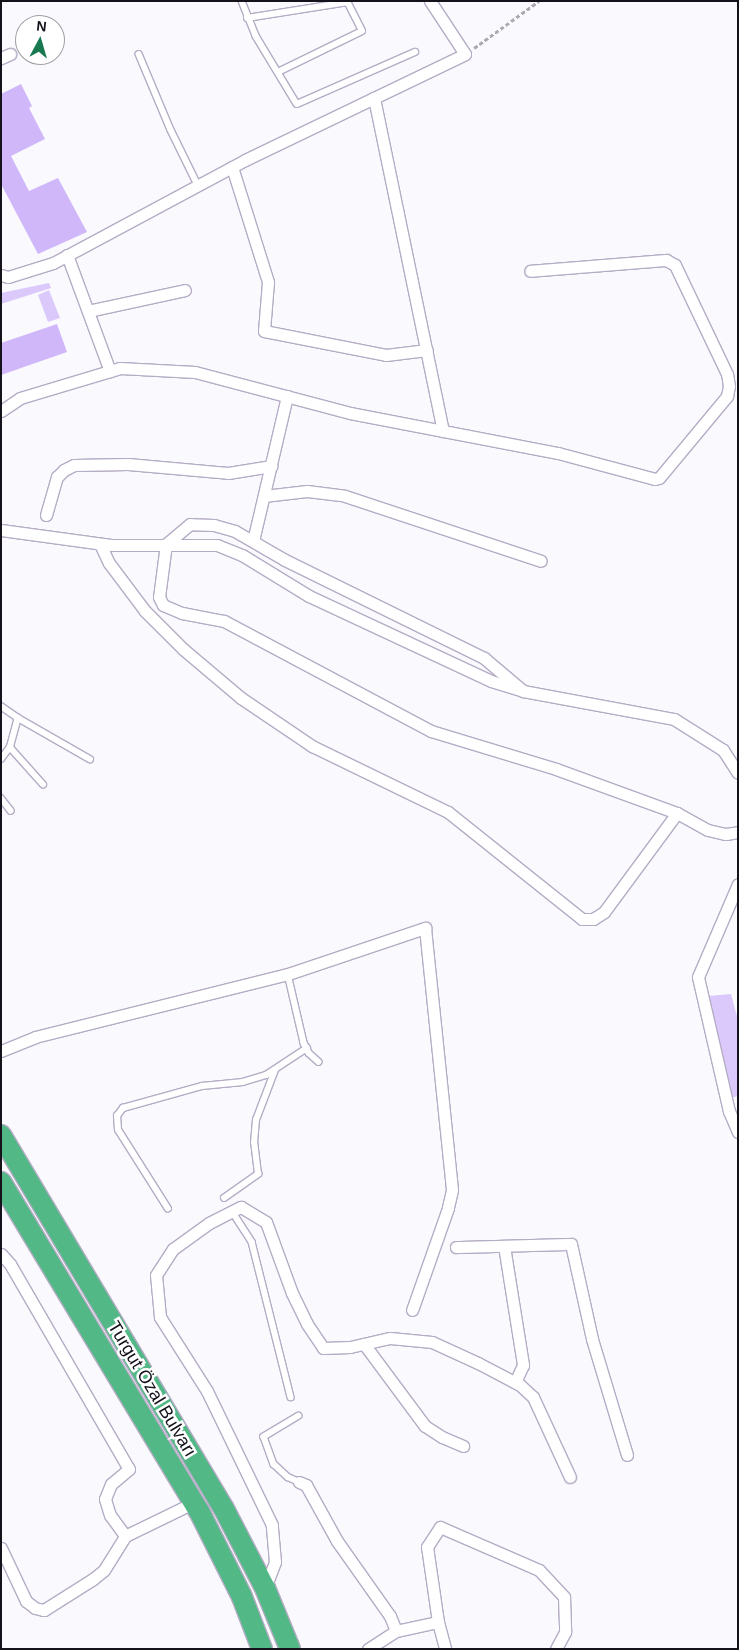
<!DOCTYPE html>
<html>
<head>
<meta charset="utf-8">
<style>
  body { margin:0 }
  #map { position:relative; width:739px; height:1650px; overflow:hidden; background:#faf9fe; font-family:Helvetica,sans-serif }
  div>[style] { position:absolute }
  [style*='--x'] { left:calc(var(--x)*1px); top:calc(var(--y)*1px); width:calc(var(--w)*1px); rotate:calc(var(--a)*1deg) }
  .green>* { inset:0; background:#dbc9fc }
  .building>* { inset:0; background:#d0b7fa }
  .path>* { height:2.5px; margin-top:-1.25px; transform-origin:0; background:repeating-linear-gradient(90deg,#acaab0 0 4px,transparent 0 6.5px) }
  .roads { filter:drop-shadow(1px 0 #b5acc5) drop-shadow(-1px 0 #b5acc5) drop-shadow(0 1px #b5acc5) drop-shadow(0 -1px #b5acc5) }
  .lane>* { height:5.5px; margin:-2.75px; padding:0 2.75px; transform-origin:2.75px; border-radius:2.75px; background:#fff }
  .street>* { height:11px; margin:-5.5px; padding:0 5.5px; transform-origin:5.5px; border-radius:5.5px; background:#fff }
  .highway>* { height:20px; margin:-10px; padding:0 10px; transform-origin:10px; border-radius:10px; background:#52b886 }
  span { translate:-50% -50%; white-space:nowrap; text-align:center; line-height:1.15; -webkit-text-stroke:5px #fff; paint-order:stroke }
  .street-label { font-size:18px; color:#15121b }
  .frame { position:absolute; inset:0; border:2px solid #15121b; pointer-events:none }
  .north { position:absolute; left:15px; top:15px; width:50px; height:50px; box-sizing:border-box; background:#fff; border:1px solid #a1a0a4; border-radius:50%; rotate:6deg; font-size:14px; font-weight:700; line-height:20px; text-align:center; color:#15121b }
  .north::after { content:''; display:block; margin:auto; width:18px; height:22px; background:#187950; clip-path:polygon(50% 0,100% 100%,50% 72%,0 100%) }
</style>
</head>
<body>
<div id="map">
  <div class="green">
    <div style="clip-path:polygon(49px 283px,51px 288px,1px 304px,1px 293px)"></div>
    <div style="clip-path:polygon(49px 290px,60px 318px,48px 322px,38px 295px)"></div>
    <div style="clip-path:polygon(731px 994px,738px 1020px,738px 1096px,731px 1098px,708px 996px)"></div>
  </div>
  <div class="building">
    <div style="clip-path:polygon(21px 84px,32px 106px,29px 108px,45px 139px,11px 156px,29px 191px,58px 178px,87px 232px,38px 254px,1px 184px,1px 94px)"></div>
    <div style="clip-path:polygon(57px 324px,67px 352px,1px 375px,1px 343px)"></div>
  </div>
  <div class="path">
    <div style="--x:474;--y:48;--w:80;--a:-35.9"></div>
  </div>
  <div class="roads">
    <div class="lane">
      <div style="--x:242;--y:1;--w:38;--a:68"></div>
      <div style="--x:256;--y:36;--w:79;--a:58.9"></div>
      <div style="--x:297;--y:104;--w:129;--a:-23.8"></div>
      <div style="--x:247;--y:18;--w:102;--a:-9"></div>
      <div style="--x:139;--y:54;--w:82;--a:67.2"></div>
      <div style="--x:171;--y:130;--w:61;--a:63.9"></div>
      <div style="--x:278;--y:72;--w:93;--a:-26"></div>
      <div style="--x:362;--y:31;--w:34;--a:-117"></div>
      <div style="--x:1;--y:706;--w:21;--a:35"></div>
      <div style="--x:18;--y:718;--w:83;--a:29.7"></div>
      <div style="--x:10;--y:747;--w:50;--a:48.3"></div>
      <div style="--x:1;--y:759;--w:15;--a:-53"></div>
      <div style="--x:10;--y:747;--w:30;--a:-75"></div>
      <div style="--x:1;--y:798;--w:16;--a:52"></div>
      <div style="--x:288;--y:974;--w:71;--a:76.9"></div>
      <div style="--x:304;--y:1043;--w:11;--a:63"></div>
      <div style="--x:309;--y:1053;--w:13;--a:42"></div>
      <div style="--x:224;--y:1198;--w:42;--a:-35.2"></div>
      <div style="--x:258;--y:1174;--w:31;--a:-97"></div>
      <div style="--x:254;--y:1143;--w:23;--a:-85"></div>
      <div style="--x:256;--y:1120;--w:53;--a:-69.2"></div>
      <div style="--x:168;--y:1209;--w:93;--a:-122.3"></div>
      <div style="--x:118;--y:1130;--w:14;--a:-94"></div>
      <div style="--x:117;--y:1116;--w:10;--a:-53"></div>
      <div style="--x:123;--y:1108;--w:82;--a:-15.6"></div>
      <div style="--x:202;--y:1086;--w:41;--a:-5.6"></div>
      <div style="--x:243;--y:1082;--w:24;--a:-17"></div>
      <div style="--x:266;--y:1075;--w:49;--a:-33.4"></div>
      <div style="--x:232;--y:1211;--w:37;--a:57"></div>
      <div style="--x:252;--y:1242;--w:160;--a:75.9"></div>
      <div style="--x:299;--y:1416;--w:41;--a:149"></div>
      <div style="--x:264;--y:1437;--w:29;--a:70"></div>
      <div style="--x:274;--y:1464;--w:19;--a:43"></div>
      <div style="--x:288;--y:1477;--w:12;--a:24"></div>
    </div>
    <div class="street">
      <div style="--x:1;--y:58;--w:10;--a:-24"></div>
      <div style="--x:374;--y:98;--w:340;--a:78.3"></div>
      <div style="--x:232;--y:167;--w:121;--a:72.6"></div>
      <div style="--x:268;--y:282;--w:49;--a:94.7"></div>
      <div style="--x:264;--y:331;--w:124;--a:11.1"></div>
      <div style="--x:386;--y:355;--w:41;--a:-7"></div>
      <div style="--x:67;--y:255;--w:124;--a:69.7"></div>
      <div style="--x:1;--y:275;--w:7;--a:16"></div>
      <div style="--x:8;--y:277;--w:47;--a:-17.3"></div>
      <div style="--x:53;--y:263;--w:218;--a:-28.2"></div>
      <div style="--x:245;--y:160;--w:244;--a:-25.7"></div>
      <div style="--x:465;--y:54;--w:64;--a:-123.4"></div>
      <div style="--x:88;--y:311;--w:99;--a:-12.2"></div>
      <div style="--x:1;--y:411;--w:23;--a:-34"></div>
      <div style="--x:20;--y:398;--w:104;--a:-16.7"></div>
      <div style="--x:120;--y:368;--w:75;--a:3.1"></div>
      <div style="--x:195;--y:372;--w:160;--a:14.8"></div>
      <div style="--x:350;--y:413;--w:212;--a:10.9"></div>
      <div style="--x:558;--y:453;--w:100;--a:15"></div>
      <div style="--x:655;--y:479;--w:4;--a:-14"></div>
      <div style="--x:659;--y:478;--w:107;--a:-50.3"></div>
      <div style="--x:727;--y:396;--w:10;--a:-79"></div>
      <div style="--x:729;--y:386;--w:12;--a:-99"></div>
      <div style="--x:727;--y:374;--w:121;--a:-115.5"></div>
      <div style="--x:675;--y:265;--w:10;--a:-151"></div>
      <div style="--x:666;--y:260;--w:136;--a:175.4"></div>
      <div style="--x:264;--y:496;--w:43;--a:-6.6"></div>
      <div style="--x:307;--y:491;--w:38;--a:7"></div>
      <div style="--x:345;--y:496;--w:206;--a:18.3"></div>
      <div style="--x:46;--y:515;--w:40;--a:-74"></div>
      <div style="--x:57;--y:477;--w:10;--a:-45"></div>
      <div style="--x:64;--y:470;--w:11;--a:-27"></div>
      <div style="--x:74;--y:465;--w:54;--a:-1.1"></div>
      <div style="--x:128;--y:464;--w:100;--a:5.1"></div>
      <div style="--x:228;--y:473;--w:44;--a:-9.2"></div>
      <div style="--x:1;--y:530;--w:111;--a:7.8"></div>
      <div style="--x:111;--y:545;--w:106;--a:0"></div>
      <div style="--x:217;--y:545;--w:27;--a:22"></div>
      <div style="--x:242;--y:555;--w:79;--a:31.5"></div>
      <div style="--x:309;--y:596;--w:201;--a:25"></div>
      <div style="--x:491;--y:681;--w:34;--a:17"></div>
      <div style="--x:523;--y:691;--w:154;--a:10.5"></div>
      <div style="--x:674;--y:719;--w:58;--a:32.3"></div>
      <div style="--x:723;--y:750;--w:27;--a:57"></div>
      <div style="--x:253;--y:541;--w:149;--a:-76.8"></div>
      <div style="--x:100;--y:544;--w:21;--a:65"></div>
      <div style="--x:109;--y:563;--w:60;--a:53.1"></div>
      <div style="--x:145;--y:611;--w:54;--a:45"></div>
      <div style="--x:183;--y:649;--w:76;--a:40.2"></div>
      <div style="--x:241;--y:698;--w:86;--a:34.1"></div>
      <div style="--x:312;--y:746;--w:151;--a:25.9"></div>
      <div style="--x:448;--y:812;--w:171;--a:38.6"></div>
      <div style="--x:582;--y:919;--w:11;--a:0"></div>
      <div style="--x:593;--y:919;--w:13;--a:-32"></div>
      <div style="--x:604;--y:912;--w:123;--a:-53.6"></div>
      <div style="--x:523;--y:691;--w:51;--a:-139.8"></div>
      <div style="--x:484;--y:658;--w:222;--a:-153.8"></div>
      <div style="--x:285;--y:560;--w:58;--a:-149.9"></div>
      <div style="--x:235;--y:531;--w:22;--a:-164"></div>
      <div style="--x:214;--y:525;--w:24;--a:-178"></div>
      <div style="--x:190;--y:524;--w:31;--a:140"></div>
      <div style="--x:166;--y:544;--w:53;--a:97.5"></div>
      <div style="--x:159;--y:597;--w:9;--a:63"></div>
      <div style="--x:163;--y:605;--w:21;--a:23"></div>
      <div style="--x:182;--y:613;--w:43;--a:10.8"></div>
      <div style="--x:224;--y:621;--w:234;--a:28"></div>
      <div style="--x:431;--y:731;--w:131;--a:16.9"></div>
      <div style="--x:556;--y:769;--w:129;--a:20"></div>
      <div style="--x:677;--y:813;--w:35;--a:29"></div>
      <div style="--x:708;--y:830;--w:18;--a:13"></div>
      <div style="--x:726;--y:834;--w:12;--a:-9"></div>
      <div style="--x:738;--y:884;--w:101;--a:113.3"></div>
      <div style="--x:698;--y:977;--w:138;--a:77"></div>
      <div style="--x:729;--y:1111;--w:23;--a:67"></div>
      <div style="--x:1;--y:1051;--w:37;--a:-22"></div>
      <div style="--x:35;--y:1037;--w:261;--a:-14"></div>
      <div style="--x:288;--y:974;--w:145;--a:-18.6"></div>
      <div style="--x:425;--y:928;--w:263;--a:84.1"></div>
      <div style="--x:452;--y:1190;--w:18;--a:103"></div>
      <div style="--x:448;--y:1208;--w:108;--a:109.4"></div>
      <div style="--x:504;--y:1246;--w:121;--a:80.9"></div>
      <div style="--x:523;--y:1365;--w:19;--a:115"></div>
      <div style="--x:456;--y:1247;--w:115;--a:-1.5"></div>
      <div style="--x:571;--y:1244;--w:97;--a:77.5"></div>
      <div style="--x:592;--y:1339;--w:121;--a:73.2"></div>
      <div style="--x:1;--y:1254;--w:13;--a:48"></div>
      <div style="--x:10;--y:1264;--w:237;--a:59.9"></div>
      <div style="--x:129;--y:1469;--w:23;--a:140"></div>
      <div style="--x:111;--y:1484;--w:16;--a:112"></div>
      <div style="--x:105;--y:1499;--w:17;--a:73"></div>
      <div style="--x:110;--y:1515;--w:26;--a:54"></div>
      <div style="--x:364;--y:1344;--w:102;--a:53.4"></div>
      <div style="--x:425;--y:1426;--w:20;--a:33"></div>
      <div style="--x:442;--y:1437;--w:23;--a:23"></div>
      <div style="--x:299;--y:1482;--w:8;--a:23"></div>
      <div style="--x:306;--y:1485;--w:64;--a:61"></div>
      <div style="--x:337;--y:1541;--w:92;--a:54.8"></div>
      <div style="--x:390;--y:1616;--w:16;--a:68"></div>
      <div style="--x:1;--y:1548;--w:59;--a:64.7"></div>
      <div style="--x:26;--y:1601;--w:11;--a:38"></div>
      <div style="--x:35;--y:1608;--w:9;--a:13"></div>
      <div style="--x:44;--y:1610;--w:58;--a:-32.3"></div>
      <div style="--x:93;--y:1579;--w:14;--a:-39"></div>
      <div style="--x:104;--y:1570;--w:40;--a:-58"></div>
      <div style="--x:125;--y:1536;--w:76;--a:-25.9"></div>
      <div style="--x:265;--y:1588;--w:28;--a:-69"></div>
      <div style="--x:275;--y:1562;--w:37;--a:-95"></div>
      <div style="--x:272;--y:1525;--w:149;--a:-115.9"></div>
      <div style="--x:207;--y:1391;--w:88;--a:-122.4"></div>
      <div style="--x:160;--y:1317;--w:42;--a:-95.4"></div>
      <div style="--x:156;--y:1275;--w:31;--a:-57"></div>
      <div style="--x:173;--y:1249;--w:44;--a:-35.8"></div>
      <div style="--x:209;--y:1223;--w:36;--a:-27"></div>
      <div style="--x:241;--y:1207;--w:29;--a:31"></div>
      <div style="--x:266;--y:1222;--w:76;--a:69.9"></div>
      <div style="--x:292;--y:1293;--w:34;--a:64"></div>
      <div style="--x:307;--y:1324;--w:29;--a:56"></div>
      <div style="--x:323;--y:1348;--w:27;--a:-2"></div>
      <div style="--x:350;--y:1347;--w:41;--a:-12.7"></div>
      <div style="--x:390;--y:1338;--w:42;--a:5.4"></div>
      <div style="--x:432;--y:1342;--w:51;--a:24.5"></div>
      <div style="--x:478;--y:1363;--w:47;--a:27.6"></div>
      <div style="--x:520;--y:1385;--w:18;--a:43"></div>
      <div style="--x:533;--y:1397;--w:88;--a:65.2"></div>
      <div style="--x:438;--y:1622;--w:28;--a:75"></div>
      <div style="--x:368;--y:1649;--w:33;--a:-33"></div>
      <div style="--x:396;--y:1631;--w:43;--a:-12.1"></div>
      <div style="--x:438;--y:1622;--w:76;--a:-98.3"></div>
      <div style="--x:427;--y:1547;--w:24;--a:-57"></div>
      <div style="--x:440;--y:1527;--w:108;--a:23.5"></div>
      <div style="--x:539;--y:1570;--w:37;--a:47"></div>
      <div style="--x:564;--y:1597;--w:35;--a:88"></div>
      <div style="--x:565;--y:1632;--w:19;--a:118"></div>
    </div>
    <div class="highway">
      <div style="--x:1;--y:1135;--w:435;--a:59.2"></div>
      <div style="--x:224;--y:1509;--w:89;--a:62.6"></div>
      <div style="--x:265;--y:1588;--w:66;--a:67.7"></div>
      <div style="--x:1;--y:1182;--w:384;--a:59"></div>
      <div style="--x:199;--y:1511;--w:96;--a:63.4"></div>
      <div style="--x:242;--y:1597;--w:56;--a:69"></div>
    </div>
  </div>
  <div class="street-label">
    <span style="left:152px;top:1389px;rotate:59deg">Turgut Özal Bulvarı</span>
  </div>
  <div class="frame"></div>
  <div class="north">N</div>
</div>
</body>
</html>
